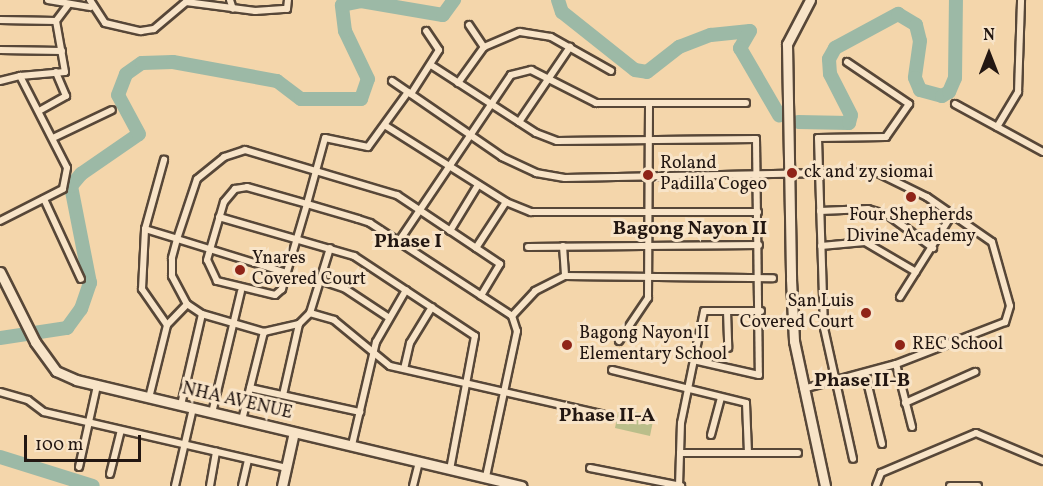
<!DOCTYPE html>
<html>
<head>
<meta charset="utf-8">
<style>
  body { margin:0 }
  #map { position:relative; width:1043px; height:486px; overflow:hidden; background:#f4d6ab; font-family:Vollkorn,serif }
  div>[style] { position:absolute }
  [style*='--x'] { left:calc(var(--x)*1px); top:calc(var(--y)*1px); width:calc(var(--w)*1px); rotate:calc(var(--a)*1deg) }
  .green>* { inset:0; background:#babe8a }
  .river>* { height:14px; margin:-7px; padding:0 7px; transform-origin:7px; border-radius:7px; background:#9cb9a6 }
  .roads { filter:drop-shadow(2px 0 #574738) drop-shadow(-2px 0 #574738) drop-shadow(0 2px #574738) drop-shadow(0 -2px #574738) }
  .street>* { height:6px; margin:-3px; padding:0 3px; transform-origin:3px; border-radius:3px; background:#f8e4c8 }
  .secondary>* { height:9px; margin:-4.5px; padding:0 4.5px; transform-origin:4.5px; border-radius:4.5px; background:#f8e4c8 }
  .dots>* { width:16px; height:16px; translate:-50% -50%; box-sizing:border-box; border:3px solid #f8e4c8; border-radius:50% }
  span { translate:-50% -50%; white-space:nowrap; text-align:center; line-height:1.15; -webkit-text-stroke:6px #f8e4c8; paint-order:stroke }
  .poi-label { font-size:18px; color:#231712 }
  .left { translate:0 -50%; text-align:left }
  .right { translate:-100% -50%; text-align:right }
  .street-label { font-size:18px; color:#231712 }
  .neighbourhood-label { font-size:20px; color:#231712; font-weight:700 }
  .north { position:absolute; left:959px; top:24px; width:60px; height:60px; -webkit-text-stroke:4px #f8e4c8; paint-order:stroke; rotate:0deg; font-size:16px; font-weight:700; line-height:24px; text-align:center; color:#231712 }
  .north::after { content:''; display:block; margin:auto; width:21px; height:27px; background:#231712; clip-path:polygon(50% 0,100% 100%,50% 72%,0 100%) }
  .scale { position:absolute; left:24px; top:435px; width:117px; height:27px; box-sizing:border-box; border:3px solid #231712; border-top:0; padding-left:8px; font-size:18px; line-height:21px; white-space:nowrap; color:#231712; -webkit-text-stroke:4px #f8e4c8; paint-order:stroke }
</style>
</head>
<body>
<div id="map">
  <div class="green">
    <div style="clip-path:polygon(619px 408px,654px 416px,650px 436px,615px 428px)"></div>
  </div>
  <div class="river">
    <div style="--x:558;--y:0;--w:13;--a:72"></div>
    <div style="--x:562;--y:12;--w:93;--a:38.5"></div>
    <div style="--x:635;--y:70;--w:12;--a:9"></div>
    <div style="--x:647;--y:72;--w:41;--a:-38"></div>
    <div style="--x:679;--y:47;--w:34;--a:-21"></div>
    <div style="--x:711;--y:35;--w:39;--a:-6"></div>
    <div style="--x:750;--y:31;--w:20;--a:120"></div>
    <div style="--x:740;--y:48;--w:78;--a:59.8"></div>
    <div style="--x:798;--y:122;--w:51;--a:1.1"></div>
    <div style="--x:849;--y:123;--w:8;--a:-76"></div>
    <div style="--x:851;--y:115;--w:46;--a:-117.1"></div>
    <div style="--x:830;--y:74;--w:15;--a:-94"></div>
    <div style="--x:829;--y:59;--w:13;--a:-61"></div>
    <div style="--x:835;--y:48;--w:72;--a:-28.4"></div>
    <div style="--x:898;--y:14;--w:21;--a:31"></div>
    <div style="--x:916;--y:25;--w:16;--a:76"></div>
    <div style="--x:920;--y:41;--w:37;--a:98"></div>
    <div style="--x:915;--y:78;--w:13;--a:67"></div>
    <div style="--x:920;--y:90;--w:23;--a:15"></div>
    <div style="--x:942;--y:96;--w:8;--a:-30"></div>
    <div style="--x:949;--y:92;--w:15;--a:-67"></div>
    <div style="--x:955;--y:78;--w:78;--a:-89.3"></div>
    <div style="--x:0;--y:338;--w:68;--a:-8.5"></div>
    <div style="--x:67;--y:328;--w:24;--a:-54"></div>
    <div style="--x:81;--y:309;--w:28;--a:-71"></div>
    <div style="--x:90;--y:283;--w:99;--a:-101.1"></div>
    <div style="--x:71;--y:186;--w:16;--a:-50"></div>
    <div style="--x:81;--y:174;--w:70;--a:-34.6"></div>
    <div style="--x:139;--y:134;--w:44;--a:-118.3"></div>
    <div style="--x:118;--y:95;--w:22;--a:-69"></div>
    <div style="--x:126;--y:74;--w:19;--a:-35"></div>
    <div style="--x:142;--y:63;--w:31;--a:-2"></div>
    <div style="--x:173;--y:62;--w:106;--a:10.4"></div>
    <div style="--x:277;--y:81;--w:30;--a:37"></div>
    <div style="--x:301;--y:99;--w:60;--a:0"></div>
    <div style="--x:361;--y:99;--w:21;--a:-71"></div>
    <div style="--x:368;--y:79;--w:53;--a:-115.6"></div>
    <div style="--x:345;--y:31;--w:26;--a:-97"></div>
    <div style="--x:342;--y:5;--w:19;--a:-12"></div>
    <div style="--x:361;--y:1;--w:83;--a:9.7"></div>
    <div style="--x:443;--y:15;--w:19;--a:-54"></div>
    <div style="--x:0;--y:457;--w:97;--a:17.3"></div>
  </div>
  <div class="roads">
    <div class="street">
      <div style="--x:48;--y:0;--w:43;--a:9.5"></div>
      <div style="--x:90;--y:0;--w:27;--a:57"></div>
      <div style="--x:105;--y:23;--w:37;--a:13"></div>
      <div style="--x:141;--y:31;--w:13;--a:-9"></div>
      <div style="--x:154;--y:29;--w:42;--a:-40.2"></div>
      <div style="--x:186;--y:2;--w:70;--a:7.4"></div>
      <div style="--x:255;--y:11;--w:32;--a:-4"></div>
      <div style="--x:287;--y:9;--w:9;--a:-84"></div>
      <div style="--x:230;--y:0;--w:9;--a:72"></div>
      <div style="--x:0;--y:20;--w:56;--a:1"></div>
      <div style="--x:469;--y:25;--w:27;--a:56"></div>
      <div style="--x:0;--y:50;--w:62;--a:0.9"></div>
      <div style="--x:847;--y:62;--w:75;--a:34.1"></div>
      <div style="--x:909;--y:104;--w:40;--a:124.9"></div>
      <div style="--x:886;--y:137;--w:68;--a:179.2"></div>
      <div style="--x:818;--y:138;--w:190;--a:88.2"></div>
      <div style="--x:824;--y:328;--w:134;--a:77.5"></div>
      <div style="--x:431;--y:65;--w:125;--a:32.9"></div>
      <div style="--x:536;--y:133;--w:22;--a:21"></div>
      <div style="--x:557;--y:141;--w:199;--a:-0.6"></div>
      <div style="--x:756;--y:139;--w:236;--a:89.3"></div>
      <div style="--x:759;--y:375;--w:64;--a:-167.3"></div>
      <div style="--x:20;--y:76;--w:45;--a:-5.1"></div>
      <div style="--x:65;--y:72;--w:52;--a:-100"></div>
      <div style="--x:56;--y:21;--w:21;--a:-53"></div>
      <div style="--x:0;--y:81;--w:21;--a:-14"></div>
      <div style="--x:20;--y:76;--w:103;--a:62.9"></div>
      <div style="--x:67;--y:168;--w:21;--a:101"></div>
      <div style="--x:63;--y:189;--w:71;--a:153.1"></div>
      <div style="--x:392;--y:81;--w:134;--a:34.6"></div>
      <div style="--x:502;--y:157;--w:38;--a:25"></div>
      <div style="--x:536;--y:173;--w:29;--a:10"></div>
      <div style="--x:565;--y:178;--w:311;--a:-1.1"></div>
      <div style="--x:876;--y:172;--w:57;--a:26.1"></div>
      <div style="--x:927;--y:197;--w:79;--a:34.7"></div>
      <div style="--x:992;--y:242;--w:66;--a:74.3"></div>
      <div style="--x:1010;--y:306;--w:17;--a:107"></div>
      <div style="--x:1005;--y:322;--w:117;--a:158.9"></div>
      <div style="--x:896;--y:364;--w:96;--a:165"></div>
      <div style="--x:458;--y:83;--w:44;--a:-54.2"></div>
      <div style="--x:484;--y:47;--w:39;--a:-23"></div>
      <div style="--x:520;--y:32;--w:31;--a:9"></div>
      <div style="--x:551;--y:37;--w:69;--a:29.5"></div>
      <div style="--x:408;--y:92;--w:68;--a:126"></div>
      <div style="--x:368;--y:147;--w:44;--a:-168.2"></div>
      <div style="--x:325;--y:138;--w:68;--a:105.3"></div>
      <div style="--x:307;--y:204;--w:89;--a:106.4"></div>
      <div style="--x:282;--y:289;--w:9;--a:139"></div>
      <div style="--x:275;--y:295;--w:60;--a:-166.4"></div>
      <div style="--x:217;--y:281;--w:23;--a:-115"></div>
      <div style="--x:207;--y:260;--w:60;--a:-73.7"></div>
      <div style="--x:224;--y:202;--w:17;--a:-50"></div>
      <div style="--x:235;--y:189;--w:12;--a:-9"></div>
      <div style="--x:247;--y:187;--w:62;--a:15.8"></div>
      <div style="--x:307;--y:204;--w:53;--a:16.4"></div>
      <div style="--x:358;--y:219;--w:13;--a:18"></div>
      <div style="--x:370;--y:223;--w:170;--a:33.2"></div>
      <div style="--x:512;--y:316;--w:16;--a:72"></div>
      <div style="--x:517;--y:331;--w:149;--a:102"></div>
      <div style="--x:411;--y:94;--w:52;--a:-57.5"></div>
      <div style="--x:439;--y:50;--w:23;--a:-124"></div>
      <div style="--x:955;--y:104;--w:100;--a:28.6"></div>
      <div style="--x:39;--y:111;--w:31;--a:-29"></div>
      <div style="--x:66;--y:96;--w:26;--a:-113"></div>
      <div style="--x:519;--y:122;--w:91;--a:-55.8"></div>
      <div style="--x:386;--y:126;--w:142;--a:32.3"></div>
      <div style="--x:506;--y:202;--w:27;--a:22"></div>
      <div style="--x:531;--y:212;--w:227;--a:0"></div>
      <div style="--x:997;--y:127;--w:41;--a:-59"></div>
      <div style="--x:1018;--y:92;--w:92;--a:-88.1"></div>
      <div style="--x:53;--y:138;--w:65;--a:-25.4"></div>
      <div style="--x:44;--y:199;--w:88;--a:65.2"></div>
      <div style="--x:820;--y:211;--w:48;--a:-2.4"></div>
      <div style="--x:868;--y:209;--w:21;--a:17"></div>
      <div style="--x:888;--y:215;--w:56;--a:36.3"></div>
      <div style="--x:219;--y:217;--w:141;--a:16.1"></div>
      <div style="--x:354;--y:256;--w:145;--a:33.5"></div>
      <div style="--x:475;--y:336;--w:135;--a:100.6"></div>
      <div style="--x:145;--y:229;--w:72;--a:-74.6"></div>
      <div style="--x:450;--y:231;--w:54;--a:-58.7"></div>
      <div style="--x:399;--y:241;--w:200;--a:-56"></div>
      <div style="--x:511;--y:75;--w:21;--a:-14"></div>
      <div style="--x:531;--y:70;--w:73;--a:26.9"></div>
      <div style="--x:596;--y:103;--w:150;--a:0"></div>
      <div style="--x:563;--y:246;--w:30;--a:86"></div>
      <div style="--x:821;--y:246;--w:44;--a:-5.2"></div>
      <div style="--x:865;--y:242;--w:59;--a:30.5"></div>
      <div style="--x:528;--y:247;--w:231;--a:-0.5"></div>
      <div style="--x:476;--y:248;--w:55;--a:-56.9"></div>
      <div style="--x:287;--y:273;--w:115;--a:-162.8"></div>
      <div style="--x:177;--y:239;--w:20;--a:105"></div>
      <div style="--x:172;--y:258;--w:18;--a:90"></div>
      <div style="--x:172;--y:276;--w:32;--a:62"></div>
      <div style="--x:187;--y:304;--w:18;--a:34"></div>
      <div style="--x:202;--y:314;--w:65;--a:16.2"></div>
      <div style="--x:264;--y:332;--w:36;--a:-13"></div>
      <div style="--x:299;--y:324;--w:16;--a:-45"></div>
      <div style="--x:310;--y:313;--w:68;--a:-72.9"></div>
      <div style="--x:322;--y:281;--w:23;--a:18"></div>
      <div style="--x:344;--y:288;--w:53;--a:33.4"></div>
      <div style="--x:900;--y:297;--w:99;--a:-57.8"></div>
      <div style="--x:727;--y:311;--w:37;--a:88"></div>
      <div style="--x:310;--y:313;--w:25;--a:16"></div>
      <div style="--x:334;--y:320;--w:72;--a:39.4"></div>
      <div style="--x:390;--y:366;--w:217;--a:12.8"></div>
      <div style="--x:512;--y:316;--w:34;--a:-47"></div>
      <div style="--x:535;--y:291;--w:34;--a:-27"></div>
      <div style="--x:565;--y:276;--w:208;--a:0.6"></div>
      <div style="--x:167;--y:325;--w:44;--a:-124.8"></div>
      <div style="--x:142;--y:289;--w:60;--a:-87.1"></div>
      <div style="--x:145;--y:229;--w:34;--a:17"></div>
      <div style="--x:177;--y:239;--w:63;--a:-71.6"></div>
      <div style="--x:197;--y:179;--w:35;--a:-39"></div>
      <div style="--x:224;--y:157;--w:22;--a:-18"></div>
      <div style="--x:245;--y:150;--w:159;--a:16.5"></div>
      <div style="--x:397;--y:195;--w:124;--a:33.8"></div>
      <div style="--x:500;--y:264;--w:37;--a:121"></div>
      <div style="--x:619;--y:341;--w:52;--a:-56"></div>
      <div style="--x:648;--y:298;--w:195;--a:-89.7"></div>
      <div style="--x:896;--y:364;--w:65;--a:75.7"></div>
      <div style="--x:404;--y:369;--w:27;--a:-77"></div>
      <div style="--x:410;--y:343;--w:42;--a:-58.6"></div>
      <div style="--x:612;--y:370;--w:138;--a:13.8"></div>
      <div style="--x:746;--y:403;--w:50;--a:87.7"></div>
      <div style="--x:748;--y:453;--w:68;--a:180"></div>
      <div style="--x:865;--y:373;--w:73;--a:76.5"></div>
      <div style="--x:250;--y:388;--w:113;--a:12.3"></div>
      <div style="--x:0;--y:392;--w:29;--a:16"></div>
      <div style="--x:28;--y:400;--w:20;--a:37"></div>
      <div style="--x:44;--y:412;--w:248;--a:13"></div>
      <div style="--x:283;--y:395;--w:73;--a:-77.3"></div>
      <div style="--x:149;--y:398;--w:75;--a:-76.1"></div>
      <div style="--x:167;--y:325;--w:29;--a:-46"></div>
      <div style="--x:905;--y:403;--w:77;--a:-23.9"></div>
      <div style="--x:181;--y:405;--w:93;--a:-77"></div>
      <div style="--x:212;--y:413;--w:125;--a:-76.6"></div>
      <div style="--x:242;--y:420;--w:91;--a:-76"></div>
      <div style="--x:711;--y:435;--w:38;--a:-75"></div>
      <div style="--x:352;--y:445;--w:106;--a:-76.9"></div>
      <div style="--x:376;--y:342;--w:60;--a:-60"></div>
      <div style="--x:748;--y:453;--w:50;--a:0"></div>
      <div style="--x:79;--y:467;--w:83;--a:-77.5"></div>
      <div style="--x:590;--y:468;--w:93;--a:11.2"></div>
      <div style="--x:110;--y:474;--w:45;--a:-76"></div>
      <div style="--x:175;--y:486;--w:80;--a:-77"></div>
      <div style="--x:210;--y:486;--w:35;--a:-80"></div>
      <div style="--x:242;--y:486;--w:27;--a:-77"></div>
      <div style="--x:413;--y:486;--w:25;--a:-76"></div>
      <div style="--x:679;--y:486;--w:63;--a:-88.2"></div>
      <div style="--x:681;--y:423;--w:114;--a:-78.4"></div>
      <div style="--x:704;--y:311;--w:57;--a:0"></div>
      <div style="--x:876;--y:486;--w:14;--a:-69"></div>
      <div style="--x:881;--y:473;--w:103;--a:-22.8"></div>
      <div style="--x:976;--y:433;--w:73;--a:22.7"></div>
      <div style="--x:950;--y:486;--w:28;--a:0"></div>
    </div>
    <div class="secondary">
      <div style="--x:810;--y:0;--w:50;--a:117.6"></div>
      <div style="--x:787;--y:44;--w:235;--a:89"></div>
      <div style="--x:791;--y:279;--w:62;--a:87.2"></div>
      <div style="--x:794;--y:341;--w:148;--a:77.9"></div>
      <div style="--x:0;--y:272;--w:78;--a:63.4"></div>
      <div style="--x:35;--y:342;--w:36;--a:54"></div>
      <div style="--x:56;--y:371;--w:22;--a:24"></div>
      <div style="--x:76;--y:380;--w:458;--a:13.4"></div>
      <div style="--x:282;--y:486;--w:55;--a:-77.5"></div>
    </div>
  </div>
  <div class="dots">
    <div style="left:792px;top:173px;background:#8f2418"></div>
    <div style="left:648px;top:175px;background:#8f2418"></div>
    <div style="left:911px;top:197px;background:#8f2418"></div>
    <div style="left:240px;top:270px;background:#8f2418"></div>
    <div style="left:866px;top:313px;background:#8f2418"></div>
    <div style="left:567px;top:345px;background:#8f2418"></div>
    <div style="left:900px;top:345px;background:#8f2418"></div>
  </div>
  <div class="poi-label">
    <span class="left" style="left:660px;top:175px">Roland<br>Padilla Cogeo</span>
    <span class="left" style="left:804px;top:173px">ck and zy siomai</span>
    <span style="left:911px;top:227px">Four Shepherds<br>Divine Academy</span>
    <span class="left" style="left:252px;top:270px">Ynares<br>Covered Court</span>
    <span class="right" style="left:854px;top:313px">San Luis<br>Covered Court</span>
    <span class="left" style="left:579px;top:345px">Bagong Nayon II<br>Elementary School</span>
    <span class="left" style="left:912px;top:345px">REC School</span>
  </div>
  <div class="street-label">
    <span style="left:237px;top:402px;rotate:13deg">NHA AVENUE</span>
  </div>
  <div class="neighbourhood-label">
    <span style="left:690px;top:229px">Bagong Nayon II</span>
    <span style="left:408px;top:242px">Phase I</span>
    <span style="left:862px;top:381px">Phase II-B</span>
    <span style="left:607px;top:416px">Phase II-A</span>
  </div>
  <div class="north">N</div>
  <div class="scale">100 m</div>
</div>
</body>
</html>
